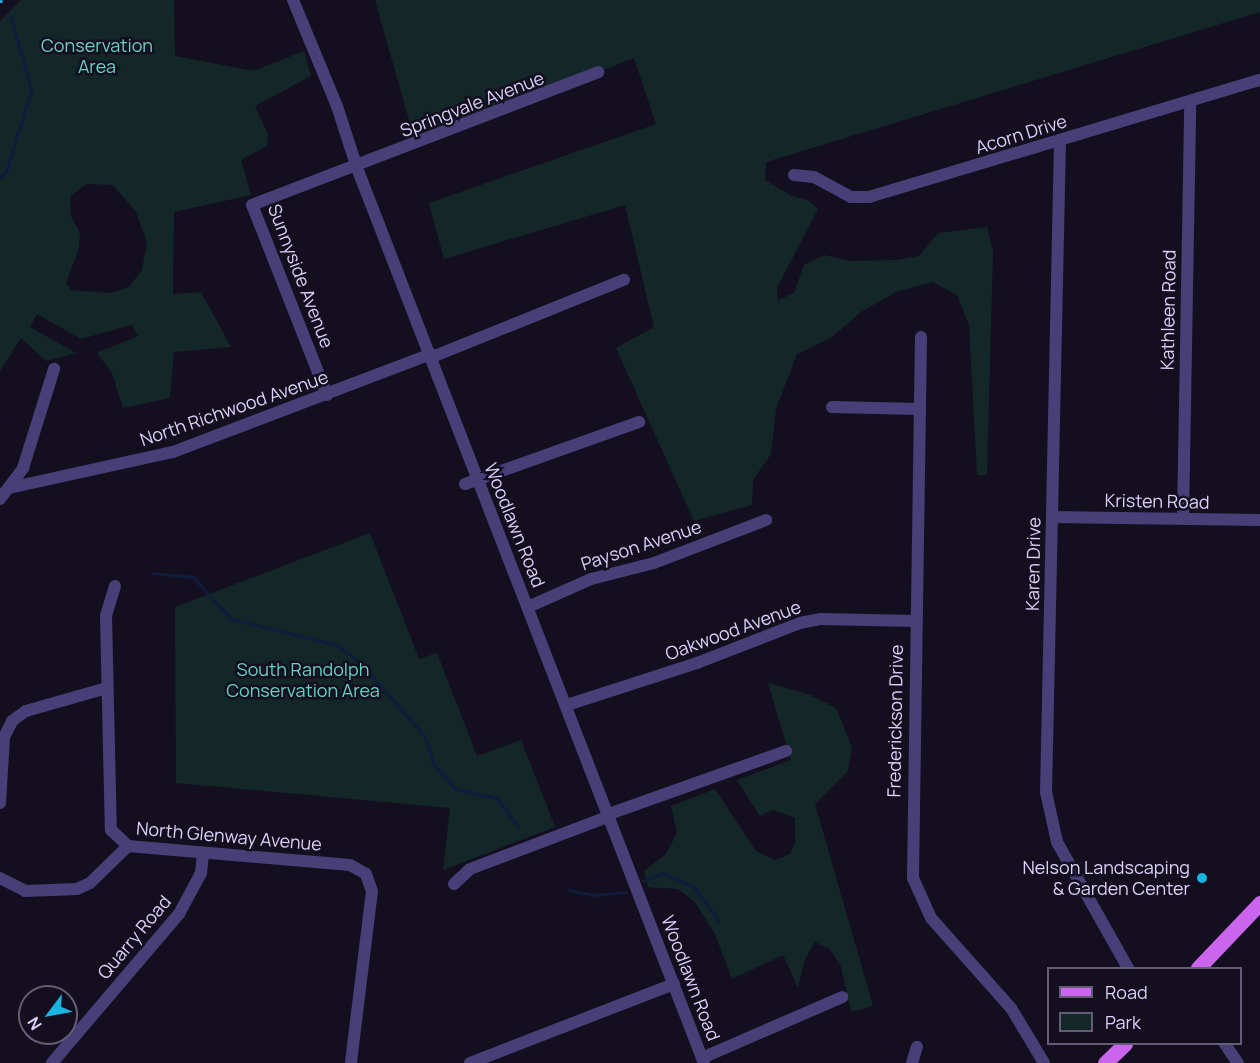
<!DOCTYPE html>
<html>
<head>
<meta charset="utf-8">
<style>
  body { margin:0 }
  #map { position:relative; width:1260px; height:1063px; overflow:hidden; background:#140f1f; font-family:Manrope,sans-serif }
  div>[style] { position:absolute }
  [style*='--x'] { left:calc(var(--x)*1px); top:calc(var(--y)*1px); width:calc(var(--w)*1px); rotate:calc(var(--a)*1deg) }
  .green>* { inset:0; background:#132729 }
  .stream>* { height:3px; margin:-1.5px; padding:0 1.5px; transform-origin:1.5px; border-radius:1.5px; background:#101c3d }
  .minor>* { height:12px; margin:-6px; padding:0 6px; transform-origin:6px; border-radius:6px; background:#483f79 }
  .major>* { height:15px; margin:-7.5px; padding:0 7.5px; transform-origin:7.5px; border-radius:7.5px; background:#cb65ee }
  .rail>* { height:3px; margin-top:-1.5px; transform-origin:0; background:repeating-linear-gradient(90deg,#18b5e0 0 9px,transparent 0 17px) }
  .dots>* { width:16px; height:16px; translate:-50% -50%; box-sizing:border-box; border:3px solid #140f1f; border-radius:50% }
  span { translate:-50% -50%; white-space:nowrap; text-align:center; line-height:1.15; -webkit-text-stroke:5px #140f1f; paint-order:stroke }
  .park-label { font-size:18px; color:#67d2c3 }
  .street-label { font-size:18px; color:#dbd2fa }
  .poi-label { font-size:18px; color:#dbd2fa }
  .right { translate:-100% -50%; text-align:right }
  .legend { position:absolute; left:1047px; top:967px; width:195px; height:78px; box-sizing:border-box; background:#140f1f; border:2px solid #645d77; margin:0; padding:8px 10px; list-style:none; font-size:18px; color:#dbd2fa }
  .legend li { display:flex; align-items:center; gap:12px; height:30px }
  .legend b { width:30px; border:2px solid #645d77 }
  .north { position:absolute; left:18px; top:985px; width:60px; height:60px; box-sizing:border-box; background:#140f1f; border:2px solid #645d77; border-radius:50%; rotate:238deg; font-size:16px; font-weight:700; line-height:24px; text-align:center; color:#dbd2fa }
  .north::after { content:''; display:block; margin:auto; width:21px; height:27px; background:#18b5e0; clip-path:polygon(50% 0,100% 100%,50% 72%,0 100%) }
</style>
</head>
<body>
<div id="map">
  <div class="green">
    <div style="clip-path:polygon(evenodd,21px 0,174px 0,175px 56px,254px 71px,304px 51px,311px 76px,255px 106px,268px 134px,267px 146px,241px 160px,251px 195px,174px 212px,173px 294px,201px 292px,231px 347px,174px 352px,170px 398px,123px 408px,112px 373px,97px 353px,138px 336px,132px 325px,81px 339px,37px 314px,30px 327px,76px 353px,46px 361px,21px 338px,0 371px,0 21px,21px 0,86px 184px,113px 185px,136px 212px,147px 242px,142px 270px,129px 287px,111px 293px,71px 290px,66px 283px,79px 248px,80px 233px,71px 216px,70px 197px,86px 184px)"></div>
    <div style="clip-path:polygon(375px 0,1260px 0,1260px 12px,766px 162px,765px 180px,792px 196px,808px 200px,818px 209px,777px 288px,778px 300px,794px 293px,804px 265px,824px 255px,850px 261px,896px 260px,919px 256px,938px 233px,987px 227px,993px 251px,987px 475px,977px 475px,969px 325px,957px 295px,932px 282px,896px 292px,861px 312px,832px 337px,797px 354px,776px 409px,771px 454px,753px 480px,752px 505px,694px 521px,616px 348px,654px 327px,625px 205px,444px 259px,429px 203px,656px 124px,634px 58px,416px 145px)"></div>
    <div style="clip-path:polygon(370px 533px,419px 659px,437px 653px,477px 756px,521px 740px,555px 827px,443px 870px,450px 808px,176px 783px,175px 607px)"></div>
    <div style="clip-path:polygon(768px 683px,808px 694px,836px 708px,852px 747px,848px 771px,815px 804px,873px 1006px,851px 1012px,841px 967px,830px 949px,815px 942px,805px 959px,798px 988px,783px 955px,732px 979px,715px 934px,694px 901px,678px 889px,648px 887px,644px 871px,666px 854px,677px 833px,671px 806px,715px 789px,756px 851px,775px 860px,790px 854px,795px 843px,795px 818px,773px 810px,760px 816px,737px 780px,791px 760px)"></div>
  </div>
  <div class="stream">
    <div style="--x:0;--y:177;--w:8;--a:-40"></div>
    <div style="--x:6;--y:172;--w:86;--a:-73"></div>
    <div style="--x:31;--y:90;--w:76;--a:-105.3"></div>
    <div style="--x:153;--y:573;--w:40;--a:5.7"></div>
    <div style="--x:193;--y:577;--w:57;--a:47.9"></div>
    <div style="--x:231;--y:619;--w:109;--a:13.8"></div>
    <div style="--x:337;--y:645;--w:30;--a:37"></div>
    <div style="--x:361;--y:663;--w:98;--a:49.1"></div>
    <div style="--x:425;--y:737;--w:28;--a:73"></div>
    <div style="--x:433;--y:764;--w:34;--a:47"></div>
    <div style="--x:456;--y:789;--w:42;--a:12.4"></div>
    <div style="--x:497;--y:798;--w:37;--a:54"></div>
    <div style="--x:643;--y:881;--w:21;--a:-23"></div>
    <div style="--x:662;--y:873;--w:35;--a:24"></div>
    <div style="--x:694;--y:887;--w:42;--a:53.7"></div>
    <div style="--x:568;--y:890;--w:25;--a:11"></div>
    <div style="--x:593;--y:895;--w:33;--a:-5"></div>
  </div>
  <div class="minor">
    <div style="--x:293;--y:0;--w:115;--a:67.5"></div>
    <div style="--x:337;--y:106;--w:65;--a:72.1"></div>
    <div style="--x:357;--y:168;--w:960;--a:68.81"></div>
    <div style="--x:1060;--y:141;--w:651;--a:91.23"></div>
    <div style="--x:1046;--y:792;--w:51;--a:77.6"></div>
    <div style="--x:1057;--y:842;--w:145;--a:60.6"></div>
    <div style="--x:794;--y:175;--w:20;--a:6"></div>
    <div style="--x:814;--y:177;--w:42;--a:28.4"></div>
    <div style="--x:851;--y:197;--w:18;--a:0"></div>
    <div style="--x:869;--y:197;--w:408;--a:-16.7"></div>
    <div style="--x:921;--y:337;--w:541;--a:90.85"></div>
    <div style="--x:913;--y:878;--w:44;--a:65.8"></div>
    <div style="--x:931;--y:918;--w:120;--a:48.4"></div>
    <div style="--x:1011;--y:1008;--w:64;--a:59"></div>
    <div style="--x:432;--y:357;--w:207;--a:-21.9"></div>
    <div style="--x:327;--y:395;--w:204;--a:-111.5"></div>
    <div style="--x:252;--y:205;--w:371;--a:-21"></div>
    <div style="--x:832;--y:407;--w:87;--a:1.3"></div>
    <div style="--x:465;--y:484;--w:185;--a:-19.6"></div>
    <div style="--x:9;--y:488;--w:168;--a:-12.4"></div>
    <div style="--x:173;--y:452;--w:276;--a:-20.8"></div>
    <div style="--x:0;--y:499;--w:39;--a:-53"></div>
    <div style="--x:23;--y:468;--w:104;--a:-72.6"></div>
    <div style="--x:1052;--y:517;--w:208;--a:0.8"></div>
    <div style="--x:1183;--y:519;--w:418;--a:-89"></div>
    <div style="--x:115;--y:586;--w:31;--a:107"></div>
    <div style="--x:106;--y:616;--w:214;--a:88.7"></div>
    <div style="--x:111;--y:830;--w:23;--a:43"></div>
    <div style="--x:128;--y:846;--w:223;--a:4.9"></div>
    <div style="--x:350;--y:865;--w:18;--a:29"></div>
    <div style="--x:366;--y:874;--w:18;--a:71"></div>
    <div style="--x:372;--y:891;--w:173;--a:97"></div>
    <div style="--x:528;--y:607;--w:69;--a:-24"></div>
    <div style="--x:591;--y:579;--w:65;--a:-14.3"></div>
    <div style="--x:654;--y:563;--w:120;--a:-21"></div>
    <div style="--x:567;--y:705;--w:137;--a:-17.9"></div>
    <div style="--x:697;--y:663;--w:110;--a:-21.2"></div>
    <div style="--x:800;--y:623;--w:20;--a:-11"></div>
    <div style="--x:820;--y:619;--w:96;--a:1.2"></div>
    <div style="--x:0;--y:803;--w:66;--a:-86.5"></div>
    <div style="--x:4;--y:737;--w:18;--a:-63"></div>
    <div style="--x:12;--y:721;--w:17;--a:-36"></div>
    <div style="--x:26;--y:711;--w:84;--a:-15.9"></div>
    <div style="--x:609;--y:814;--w:188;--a:-19.6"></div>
    <div style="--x:0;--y:878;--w:28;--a:27"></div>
    <div style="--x:25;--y:891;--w:52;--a:-2.2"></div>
    <div style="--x:77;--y:889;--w:14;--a:-25"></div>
    <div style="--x:90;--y:883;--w:53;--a:-44.2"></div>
    <div style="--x:454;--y:884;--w:22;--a:-43"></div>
    <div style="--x:470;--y:869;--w:150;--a:-20.7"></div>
    <div style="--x:1225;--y:1044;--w:23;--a:56"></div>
    <div style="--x:702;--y:1058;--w:153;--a:-23.5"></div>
    <div style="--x:52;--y:1063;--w:196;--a:-49.6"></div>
    <div style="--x:179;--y:914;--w:47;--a:-61.8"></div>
    <div style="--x:201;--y:873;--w:20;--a:-84"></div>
    <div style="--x:470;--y:1063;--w:219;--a:-21.2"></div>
    <div style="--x:912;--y:1063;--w:17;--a:-73"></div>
  </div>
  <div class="major">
    <div style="--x:1198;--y:968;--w:90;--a:-46.4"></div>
    <div style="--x:1105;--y:1063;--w:28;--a:-44"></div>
  </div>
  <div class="rail">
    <div style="--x:0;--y:2;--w:3;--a:-45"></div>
  </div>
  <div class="dots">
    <div style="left:1202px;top:878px;background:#18b5e0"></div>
  </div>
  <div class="park-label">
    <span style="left:97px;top:56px">Conservation<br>Area</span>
    <span style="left:303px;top:680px">South Randolph<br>Conservation Area</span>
  </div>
  <div class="street-label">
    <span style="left:472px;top:104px;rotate:-21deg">Springvale Avenue</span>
    <span style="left:1021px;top:134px;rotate:-17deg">Acorn Drive</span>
    <span style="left:301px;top:276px;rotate:69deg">Sunnyside Avenue</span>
    <span style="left:1168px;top:310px;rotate:-89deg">Kathleen Road</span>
    <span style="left:234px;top:408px;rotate:-19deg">North Richwood Avenue</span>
    <span style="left:1157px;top:501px;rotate:1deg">Kristen Road</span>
    <span style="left:515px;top:525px;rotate:68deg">Woodlawn Road</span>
    <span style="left:641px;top:545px;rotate:-18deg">Payson Avenue</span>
    <span style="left:1033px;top:564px;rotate:-89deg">Karen Drive</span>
    <span style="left:733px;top:630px;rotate:-20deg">Oakwood Avenue</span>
    <span style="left:895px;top:721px;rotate:-89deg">Frederickson Drive</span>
    <span style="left:229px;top:836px;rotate:5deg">North Glenway Avenue</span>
    <span style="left:134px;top:937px;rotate:-50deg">Quarry Road</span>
    <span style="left:691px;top:978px;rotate:69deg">Woodlawn Road</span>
  </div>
  <div class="poi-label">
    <span class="right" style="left:1190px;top:878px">Nelson Landscaping<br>&amp; Garden Center</span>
  </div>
  <ul class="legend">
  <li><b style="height:8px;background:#cb65ee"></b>Road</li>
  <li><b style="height:16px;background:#132729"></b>Park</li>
  </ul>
  <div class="north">N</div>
</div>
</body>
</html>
